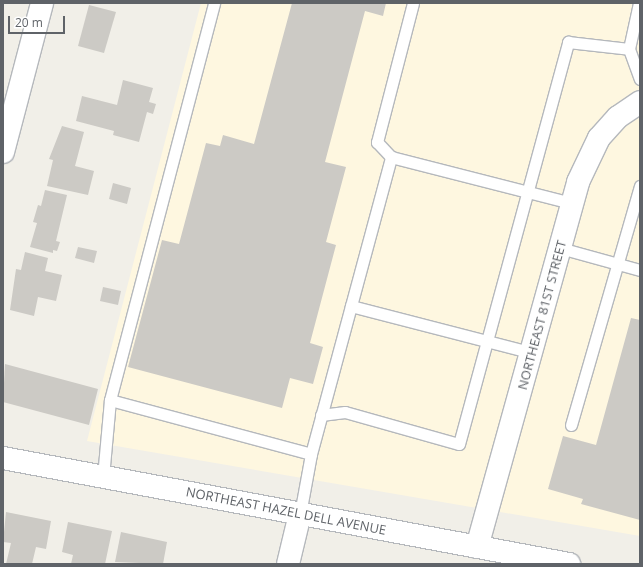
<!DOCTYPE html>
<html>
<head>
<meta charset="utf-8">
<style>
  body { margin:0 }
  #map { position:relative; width:643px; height:567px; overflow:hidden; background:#f1efe8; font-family:"Open Sans",sans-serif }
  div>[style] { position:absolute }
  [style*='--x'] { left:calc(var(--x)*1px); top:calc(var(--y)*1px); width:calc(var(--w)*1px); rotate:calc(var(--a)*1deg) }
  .commercial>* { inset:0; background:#fef7e0 }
  .building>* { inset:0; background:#cccac5 }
  .roads { filter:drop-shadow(1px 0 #b5b8bc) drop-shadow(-1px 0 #b5b8bc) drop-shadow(0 1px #b5b8bc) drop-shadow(0 -1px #b5b8bc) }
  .service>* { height:11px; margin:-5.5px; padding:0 5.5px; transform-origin:5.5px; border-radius:5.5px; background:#fff }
  .minor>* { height:22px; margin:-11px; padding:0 11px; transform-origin:11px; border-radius:11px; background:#fff }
  .tertiary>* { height:22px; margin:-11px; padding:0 11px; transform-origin:11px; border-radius:11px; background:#fff }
  .secondary>* { height:22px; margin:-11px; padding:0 11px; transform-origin:11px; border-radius:11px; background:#fff }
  span { translate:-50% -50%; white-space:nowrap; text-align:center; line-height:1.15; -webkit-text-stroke:3px #fff; paint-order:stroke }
  .street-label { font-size:13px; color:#5f6368 }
  .frame { position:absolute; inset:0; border:4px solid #5f6368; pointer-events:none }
  .scale { position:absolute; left:8px; top:16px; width:57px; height:18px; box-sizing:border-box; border:2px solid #5f6368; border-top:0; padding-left:5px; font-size:12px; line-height:14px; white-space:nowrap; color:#5f6368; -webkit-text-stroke:3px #fff; paint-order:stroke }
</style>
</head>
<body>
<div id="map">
  <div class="commercial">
    <div style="clip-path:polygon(201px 3px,640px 3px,640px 536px,87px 441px)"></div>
  </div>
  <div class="building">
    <div style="clip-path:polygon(292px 3px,386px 3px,383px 16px,365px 11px,325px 162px,346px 167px,326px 242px,336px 245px,310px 343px,323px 347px,313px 384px,290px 378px,282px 408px,128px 367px,162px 240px,179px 244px,206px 143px,220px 146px,223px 135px,254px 144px)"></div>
    <div style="clip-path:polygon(89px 5px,116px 12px,104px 53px,78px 46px)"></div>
    <div style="clip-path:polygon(123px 80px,153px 88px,149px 102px,156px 104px,153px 114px,147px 112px,139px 142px,113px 135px,114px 131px,76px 121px,82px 96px,117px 105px)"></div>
    <div style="clip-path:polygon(62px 126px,84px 132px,75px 166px,94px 171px,88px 195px,47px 186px,53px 160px,49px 159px)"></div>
    <div style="clip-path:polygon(113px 183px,131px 188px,127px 204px,109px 199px)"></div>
    <div style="clip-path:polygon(45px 190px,67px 195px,56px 241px,60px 242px,57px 251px,53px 250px,53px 253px,30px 247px,37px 223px,33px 222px,38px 205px,41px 206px)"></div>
    <div style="clip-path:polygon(78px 247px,97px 251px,94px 263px,75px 258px)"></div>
    <div style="clip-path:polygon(25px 252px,48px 258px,45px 271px,62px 275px,56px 301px,38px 297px,34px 316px,10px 310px,16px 269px,21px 270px)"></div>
    <div style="clip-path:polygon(103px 287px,121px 291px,118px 305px,100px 301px)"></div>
    <div style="clip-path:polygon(631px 318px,640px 320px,640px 520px,581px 504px,583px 499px,548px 489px,563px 436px,596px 445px)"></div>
    <div style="clip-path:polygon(5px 364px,98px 389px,89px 425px,3px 402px)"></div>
    <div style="clip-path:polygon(6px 512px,51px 521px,46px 549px,36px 547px,32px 564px,6px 564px,11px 543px,3px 542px)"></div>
    <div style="clip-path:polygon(68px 522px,112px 531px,105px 564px,71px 564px,73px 555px,62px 552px)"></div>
    <div style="clip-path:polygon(121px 532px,167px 542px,163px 564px,115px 562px)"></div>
  </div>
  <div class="roads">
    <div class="service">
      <div style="--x:413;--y:3;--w:144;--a:104.5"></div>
      <div style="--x:377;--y:142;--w:21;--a:47"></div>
      <div style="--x:391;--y:157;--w:187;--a:14.3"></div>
      <div style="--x:639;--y:3;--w:47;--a:102.3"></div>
      <div style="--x:629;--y:49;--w:32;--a:70"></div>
      <div style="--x:560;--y:248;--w:83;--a:15.4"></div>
      <div style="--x:351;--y:306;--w:188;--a:14.5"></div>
      <div style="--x:110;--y:400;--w:410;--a:-75.3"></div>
      <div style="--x:321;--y:415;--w:24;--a:-7"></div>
      <div style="--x:345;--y:412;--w:118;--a:15.7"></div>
      <div style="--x:459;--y:444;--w:417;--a:-74.8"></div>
      <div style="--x:568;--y:42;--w:61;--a:6.5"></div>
      <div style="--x:571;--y:425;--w:249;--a:-73.9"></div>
      <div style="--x:103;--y:477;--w:77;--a:-84.8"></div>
      <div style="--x:110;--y:400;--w:208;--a:15"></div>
      <div style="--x:300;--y:514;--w:61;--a:-79.6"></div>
      <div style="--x:311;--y:454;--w:308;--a:-74.9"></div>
    </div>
    <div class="minor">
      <div style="--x:3;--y:152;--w:154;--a:-75.3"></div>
    </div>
    <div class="tertiary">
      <div style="--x:477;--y:547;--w:379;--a:-74.5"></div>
      <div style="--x:578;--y:182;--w:49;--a:-64.5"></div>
      <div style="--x:599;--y:138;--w:28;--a:-48"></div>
      <div style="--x:618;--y:117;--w:27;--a:-34"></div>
      <div style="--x:288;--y:564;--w:51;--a:-76.5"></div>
    </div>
    <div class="secondary">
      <div style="--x:3;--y:458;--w:576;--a:10.61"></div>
    </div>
  </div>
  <div class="street-label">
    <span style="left:542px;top:315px;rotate:-75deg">NORTHEAST 81ST STREET</span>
    <span style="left:286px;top:511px;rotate:11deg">NORTHEAST HAZEL DELL AVENUE</span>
  </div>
  <div class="frame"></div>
  <div class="scale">20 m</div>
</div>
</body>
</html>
